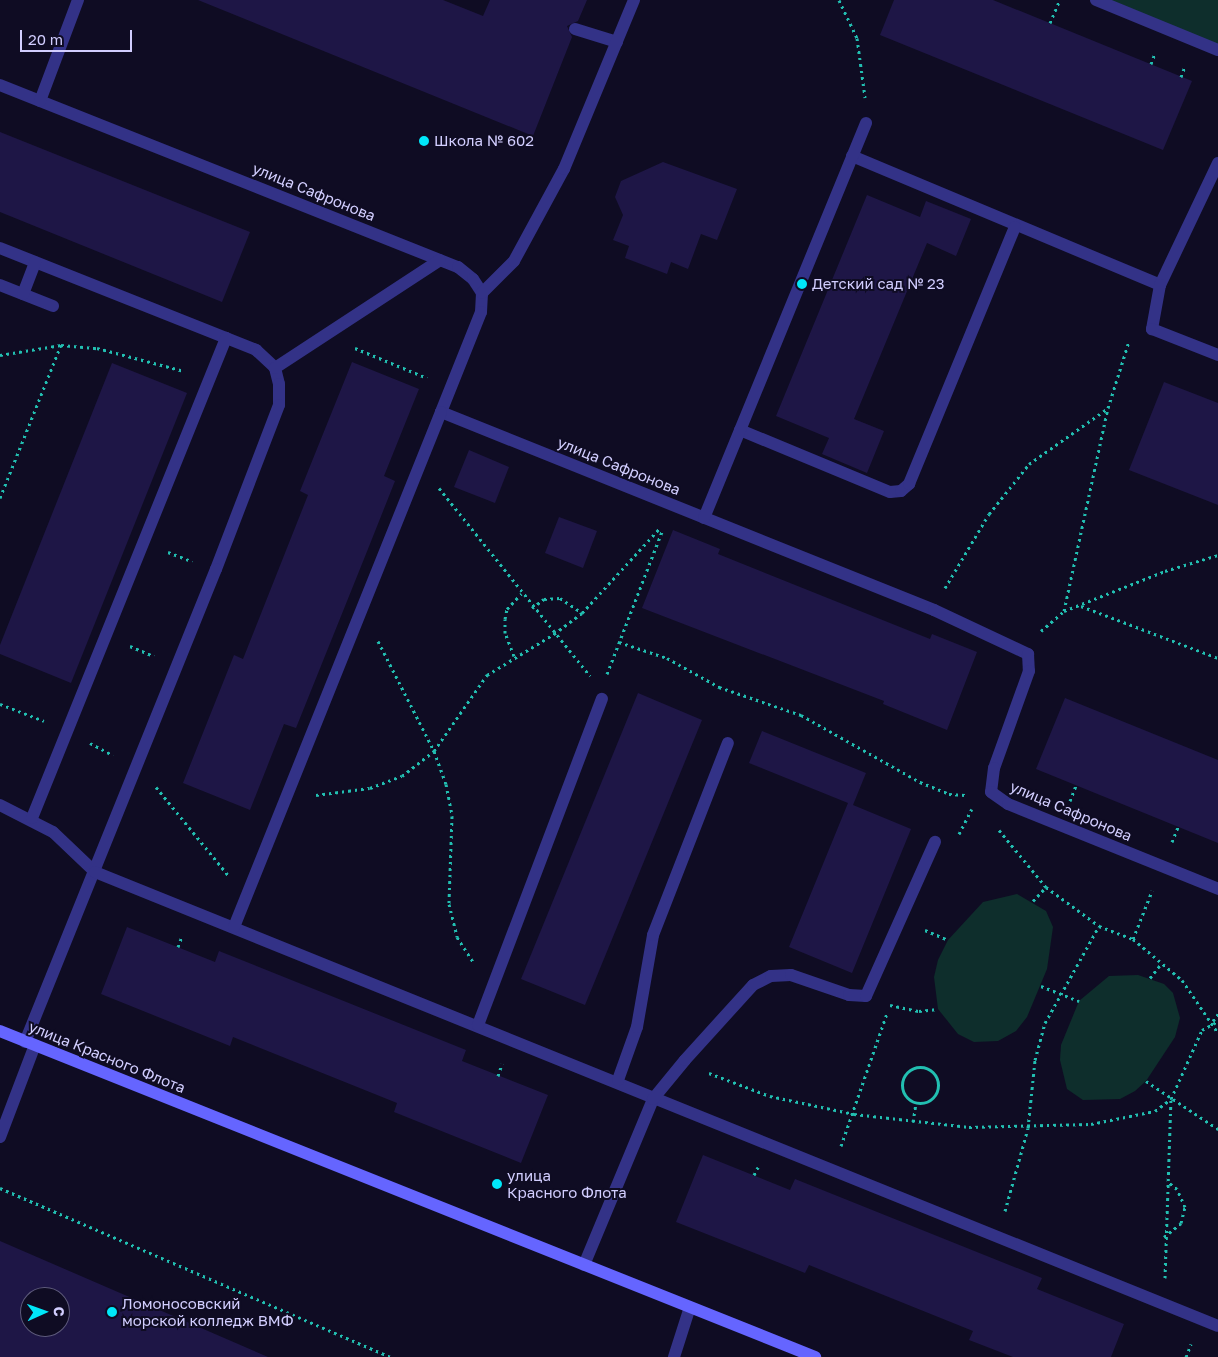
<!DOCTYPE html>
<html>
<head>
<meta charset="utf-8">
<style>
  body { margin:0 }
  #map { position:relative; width:1218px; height:1357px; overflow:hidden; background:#0f0c23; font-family:"Golos Text",sans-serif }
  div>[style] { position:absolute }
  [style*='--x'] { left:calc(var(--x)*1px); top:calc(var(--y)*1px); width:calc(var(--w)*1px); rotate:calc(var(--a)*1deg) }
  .green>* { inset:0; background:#0e2e2c }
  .building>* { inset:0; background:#1e1646 }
  .path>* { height:3px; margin-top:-1.5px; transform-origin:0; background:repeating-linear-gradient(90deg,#22bfb1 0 2.5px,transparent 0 6.5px) }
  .path>.ring { margin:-1.5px; padding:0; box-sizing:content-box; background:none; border:3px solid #22bfb1; border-radius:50% }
  .service>* { height:12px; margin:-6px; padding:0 6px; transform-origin:6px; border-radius:6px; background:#333287 }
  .secondary>* { height:12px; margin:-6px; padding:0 6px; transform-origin:6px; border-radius:6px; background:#6565ff }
  .dots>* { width:14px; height:14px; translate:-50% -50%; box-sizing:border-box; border:2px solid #0f0c23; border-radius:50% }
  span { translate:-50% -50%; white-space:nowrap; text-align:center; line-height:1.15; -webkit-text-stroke:4px #0f0c23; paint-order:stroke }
  .poi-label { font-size:15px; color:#d2ceff }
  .left { translate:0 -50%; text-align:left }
  .street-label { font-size:15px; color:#d2ceff }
  .north { position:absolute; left:20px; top:1287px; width:50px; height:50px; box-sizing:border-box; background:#0f0c23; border:1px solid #5d5a7b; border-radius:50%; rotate:88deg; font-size:14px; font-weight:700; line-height:20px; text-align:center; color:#d2ceff }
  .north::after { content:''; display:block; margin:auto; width:18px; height:22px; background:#00e7f9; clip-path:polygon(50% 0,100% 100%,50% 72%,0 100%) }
  .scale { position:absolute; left:20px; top:30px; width:112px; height:22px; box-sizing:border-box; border:2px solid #d2ceff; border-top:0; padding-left:6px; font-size:15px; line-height:18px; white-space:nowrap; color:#d2ceff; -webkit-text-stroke:4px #0f0c23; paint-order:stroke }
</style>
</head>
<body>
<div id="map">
  <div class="green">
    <div style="clip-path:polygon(1104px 0,1218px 0,1218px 46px)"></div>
    <div style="clip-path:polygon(1017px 894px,1046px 911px,1053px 927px,1047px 969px,1027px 1017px,1016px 1031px,998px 1041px,974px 1042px,958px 1034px,938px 1009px,934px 977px,938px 960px,948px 940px,983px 902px)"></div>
    <div style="clip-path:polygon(1138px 975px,1164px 984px,1173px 993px,1180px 1018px,1175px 1037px,1146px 1081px,1135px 1091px,1120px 1099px,1083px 1100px,1067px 1089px,1060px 1060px,1061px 1045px,1079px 1001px,1109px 976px)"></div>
  </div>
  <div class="building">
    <div style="clip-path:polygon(198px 0,443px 0,483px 16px,490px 0,587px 0,578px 21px,567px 26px,572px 37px,533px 136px)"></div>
    <div style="clip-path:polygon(894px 0,993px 0,1192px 81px,1163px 150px,880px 35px)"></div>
    <div style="clip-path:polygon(0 132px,250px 232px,222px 302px,0 212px)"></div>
    <div style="clip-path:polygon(663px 162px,737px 189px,717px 240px,701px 234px,688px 269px,671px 262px,667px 274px,625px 258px,629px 246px,613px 240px,623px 215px,615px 197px,621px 181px)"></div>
    <div style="clip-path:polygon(867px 195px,920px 217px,926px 201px,971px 219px,956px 256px,927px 243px,854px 419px,884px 431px,867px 473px,822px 454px,829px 438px,776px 416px)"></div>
    <div style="clip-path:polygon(352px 362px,419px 389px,384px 476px,395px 481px,368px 549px,296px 728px,284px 724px,250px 810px,183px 783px,234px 655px,243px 659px,308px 495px,300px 491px)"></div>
    <div style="clip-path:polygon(112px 363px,187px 393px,71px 683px,0 654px,0 645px)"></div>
    <div style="clip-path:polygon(1164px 382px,1218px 403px,1218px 505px,1129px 470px)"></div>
    <div style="clip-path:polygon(469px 450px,509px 467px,495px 503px,454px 487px)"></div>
    <div style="clip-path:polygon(559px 517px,597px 531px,583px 568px,545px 553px)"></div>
    <div style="clip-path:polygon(673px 530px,720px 549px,718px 554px,930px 639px,932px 634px,977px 652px,947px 730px,883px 704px,884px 701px,642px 608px)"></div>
    <div style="clip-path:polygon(638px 693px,702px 720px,585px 1005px,521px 979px)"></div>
    <div style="clip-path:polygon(1065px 698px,1218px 760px,1218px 843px,1036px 769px)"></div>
    <div style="clip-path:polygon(762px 731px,866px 773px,853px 805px,911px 829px,852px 973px,789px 947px,848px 803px,749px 763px)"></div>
    <div style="clip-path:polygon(127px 927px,215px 962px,219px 951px,466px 1050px,462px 1061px,548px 1095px,521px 1163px,394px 1112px,397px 1103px,233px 1037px,230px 1046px,101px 994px)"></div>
    <div style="clip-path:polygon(703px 1155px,790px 1190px,795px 1179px,1042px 1278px,1037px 1289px,1124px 1324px,1111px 1357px,1013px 1357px,969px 1340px,973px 1331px,809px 1265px,805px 1273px,676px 1222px)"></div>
    <div style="clip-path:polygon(evenodd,0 1241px,268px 1357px,0 1357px,0 1241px,30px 1297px,60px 1297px,60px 1327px,30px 1327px,30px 1297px)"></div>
  </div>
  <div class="path">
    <div style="--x:839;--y:0;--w:42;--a:64.7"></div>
    <div style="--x:857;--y:38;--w:60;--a:82.3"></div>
    <div style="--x:1050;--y:23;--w:25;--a:-67"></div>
    <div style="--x:1151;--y:64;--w:12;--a:-70"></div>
    <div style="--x:1181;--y:77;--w:12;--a:-70"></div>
    <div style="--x:355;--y:348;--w:78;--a:22.6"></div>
    <div style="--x:0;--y:355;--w:62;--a:-9.3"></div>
    <div style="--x:61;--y:345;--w:36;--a:5"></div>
    <div style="--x:97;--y:348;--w:90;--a:14.8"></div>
    <div style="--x:439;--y:488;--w:241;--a:51.2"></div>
    <div style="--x:0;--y:498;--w:165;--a:-68.3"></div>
    <div style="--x:168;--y:552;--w:26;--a:21"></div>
    <div style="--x:945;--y:588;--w:86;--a:-59.3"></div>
    <div style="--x:989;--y:514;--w:64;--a:-51.3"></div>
    <div style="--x:1029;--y:464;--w:97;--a:-35.3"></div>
    <div style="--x:1081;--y:606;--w:147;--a:20.8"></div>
    <div style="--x:532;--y:608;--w:15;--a:-37"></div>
    <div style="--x:544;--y:599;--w:16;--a:-4"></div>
    <div style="--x:560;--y:598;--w:27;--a:34"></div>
    <div style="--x:1064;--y:611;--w:208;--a:-77.8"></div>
    <div style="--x:1108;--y:408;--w:70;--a:-72.6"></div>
    <div style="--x:1041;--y:631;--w:30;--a:-41"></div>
    <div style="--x:1064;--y:611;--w:109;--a:-21.6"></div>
    <div style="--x:1165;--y:571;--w:55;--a:-16.8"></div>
    <div style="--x:378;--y:641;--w:123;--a:63"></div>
    <div style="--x:434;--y:751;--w:35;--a:70"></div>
    <div style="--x:446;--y:784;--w:33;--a:79"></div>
    <div style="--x:452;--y:816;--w:88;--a:92"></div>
    <div style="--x:449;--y:904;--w:34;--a:76"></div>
    <div style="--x:457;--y:937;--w:31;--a:57"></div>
    <div style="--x:619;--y:642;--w:51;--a:18.4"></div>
    <div style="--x:667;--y:658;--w:60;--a:29.1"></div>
    <div style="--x:719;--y:687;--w:87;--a:18.9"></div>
    <div style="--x:801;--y:715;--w:137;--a:29.4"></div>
    <div style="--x:920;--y:782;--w:31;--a:22"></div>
    <div style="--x:949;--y:794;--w:16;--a:4"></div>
    <div style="--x:130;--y:646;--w:26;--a:23"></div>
    <div style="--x:514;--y:656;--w:25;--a:-111"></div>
    <div style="--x:505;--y:633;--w:14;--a:-90"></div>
    <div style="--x:505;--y:619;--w:10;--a:-79"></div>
    <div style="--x:507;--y:609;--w:21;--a:-47"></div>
    <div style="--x:607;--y:674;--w:155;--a:-68.9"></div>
    <div style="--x:0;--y:704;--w:47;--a:21.1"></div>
    <div style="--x:90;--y:743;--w:26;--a:28"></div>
    <div style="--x:156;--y:787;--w:114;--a:50.7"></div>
    <div style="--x:316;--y:795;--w:54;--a:-7.4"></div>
    <div style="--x:370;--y:788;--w:34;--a:-21"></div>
    <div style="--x:402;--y:776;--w:41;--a:-38"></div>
    <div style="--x:434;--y:751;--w:93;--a:-55.1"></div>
    <div style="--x:487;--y:675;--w:79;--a:-31.5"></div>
    <div style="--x:554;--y:634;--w:35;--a:-37"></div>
    <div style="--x:582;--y:613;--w:115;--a:-47.5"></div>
    <div style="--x:1070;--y:801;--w:17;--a:-69"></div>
    <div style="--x:999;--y:830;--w:74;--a:50.5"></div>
    <div style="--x:1046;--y:887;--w:66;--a:36.3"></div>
    <div style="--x:1099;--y:926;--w:36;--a:21"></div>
    <div style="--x:1133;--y:939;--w:64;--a:39.9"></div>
    <div style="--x:1182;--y:980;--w:64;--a:55.8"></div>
    <div style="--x:959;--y:834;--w:28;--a:-63"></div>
    <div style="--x:1172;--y:842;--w:16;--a:-68"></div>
    <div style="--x:1033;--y:901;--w:19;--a:-47"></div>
    <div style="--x:925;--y:930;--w:25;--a:23"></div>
    <div style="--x:1133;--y:939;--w:52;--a:-68.4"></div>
    <div style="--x:178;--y:947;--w:12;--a:-70"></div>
    <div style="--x:1150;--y:978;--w:18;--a:-52"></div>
    <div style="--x:1041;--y:986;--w:41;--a:21.5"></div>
    <div style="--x:890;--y:1005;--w:30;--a:12"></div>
    <div style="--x:919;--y:1011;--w:19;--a:-6"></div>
    <div style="--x:1213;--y:1021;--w:9;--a:-54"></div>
    <div class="ring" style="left:902px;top:1067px;width:33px;height:33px"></div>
    <div style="--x:709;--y:1073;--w:65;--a:20.7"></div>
    <div style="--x:770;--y:1096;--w:86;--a:12.1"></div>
    <div style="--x:854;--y:1114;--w:116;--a:6.4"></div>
    <div style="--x:969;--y:1127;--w:122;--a:-1.4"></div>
    <div style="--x:1091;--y:1124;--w:65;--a:-11.5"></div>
    <div style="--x:1155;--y:1111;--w:20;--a:-37"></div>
    <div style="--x:1171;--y:1099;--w:76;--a:-65.8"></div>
    <div style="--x:1202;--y:1030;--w:18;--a:-29"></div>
    <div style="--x:498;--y:1076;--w:13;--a:-72"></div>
    <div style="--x:1146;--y:1081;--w:87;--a:33.7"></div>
    <div style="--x:913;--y:1122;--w:19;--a:-81"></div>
    <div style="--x:841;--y:1146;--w:141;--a:-70.9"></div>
    <div style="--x:754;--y:1175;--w:9;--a:-63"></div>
    <div style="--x:0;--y:1188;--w:426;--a:23.4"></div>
    <div style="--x:1005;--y:1211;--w:86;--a:-74.5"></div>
    <div style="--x:1028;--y:1128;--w:68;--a:-84.1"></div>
    <div style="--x:1035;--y:1060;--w:38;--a:-75"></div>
    <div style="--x:1045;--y:1023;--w:111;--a:-60.9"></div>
    <div style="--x:1164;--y:1237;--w:22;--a:-39"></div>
    <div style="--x:1181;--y:1223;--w:16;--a:-76"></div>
    <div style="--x:1185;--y:1207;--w:20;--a:-114"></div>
    <div style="--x:1177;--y:1189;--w:13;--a:-141"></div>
    <div style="--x:1165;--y:1278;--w:179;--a:-88.1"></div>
    <div style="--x:1186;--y:1357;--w:14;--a:-69"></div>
  </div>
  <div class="service">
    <div style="--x:1096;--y:0;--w:132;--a:22.3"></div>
    <div style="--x:575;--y:29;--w:44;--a:17.2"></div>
    <div style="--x:0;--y:85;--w:493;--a:21.7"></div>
    <div style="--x:458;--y:267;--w:19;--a:39"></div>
    <div style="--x:473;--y:279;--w:17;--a:57"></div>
    <div style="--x:482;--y:293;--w:19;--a:93"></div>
    <div style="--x:481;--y:312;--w:108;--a:111.8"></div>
    <div style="--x:441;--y:412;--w:531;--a:21.88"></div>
    <div style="--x:934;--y:610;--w:104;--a:25.1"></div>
    <div style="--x:1028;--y:654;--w:17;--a:87"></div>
    <div style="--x:1029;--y:671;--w:103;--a:109.8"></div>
    <div style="--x:994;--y:768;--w:24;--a:97"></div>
    <div style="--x:991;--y:792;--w:21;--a:35"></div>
    <div style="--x:1008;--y:804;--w:227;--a:22"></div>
    <div style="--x:40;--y:101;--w:108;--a:-69.4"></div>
    <div style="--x:852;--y:156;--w:334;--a:22.7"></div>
    <div style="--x:1218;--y:163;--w:135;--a:115.4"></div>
    <div style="--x:1160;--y:285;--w:45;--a:100.3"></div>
    <div style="--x:1152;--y:329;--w:71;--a:21.5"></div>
    <div style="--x:0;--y:248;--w:276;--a:21.7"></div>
    <div style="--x:256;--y:350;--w:26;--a:43"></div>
    <div style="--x:275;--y:368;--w:16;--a:76"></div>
    <div style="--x:279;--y:384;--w:21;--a:90"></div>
    <div style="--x:279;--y:405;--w:176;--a:111"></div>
    <div style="--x:216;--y:569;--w:510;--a:111.99"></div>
    <div style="--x:0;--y:285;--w:57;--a:21.6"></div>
    <div style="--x:482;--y:293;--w:45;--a:-45"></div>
    <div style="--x:514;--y:261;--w:105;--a:-61.5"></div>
    <div style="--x:564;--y:169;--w:183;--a:-67.5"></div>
    <div style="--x:23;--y:294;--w:34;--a:-69"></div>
    <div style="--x:275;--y:368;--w:197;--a:-33.2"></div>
    <div style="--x:740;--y:430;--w:162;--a:22.5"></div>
    <div style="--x:890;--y:492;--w:11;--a:-5"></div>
    <div style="--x:901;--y:491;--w:11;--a:-41"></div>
    <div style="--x:909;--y:484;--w:278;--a:-67.6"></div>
    <div style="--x:704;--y:518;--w:427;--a:-67.7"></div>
    <div style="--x:0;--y:805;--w:59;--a:27"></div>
    <div style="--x:53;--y:832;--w:58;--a:43.6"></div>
    <div style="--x:95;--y:872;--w:1211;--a:22.01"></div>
    <div style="--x:32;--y:818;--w:518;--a:-67.99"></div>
    <div style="--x:234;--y:927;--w:555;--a:-68.1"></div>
    <div style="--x:478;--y:1025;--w:349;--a:-69.2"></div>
    <div style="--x:618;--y:1080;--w:56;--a:-70.3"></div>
    <div style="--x:637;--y:1027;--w:93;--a:-80.1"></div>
    <div style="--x:653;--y:935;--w:206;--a:-68.7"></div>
    <div style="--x:0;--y:1137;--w:98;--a:-69.2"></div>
    <div style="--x:584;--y:1265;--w:180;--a:-67.4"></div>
    <div style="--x:653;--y:1099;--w:50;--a:-50.6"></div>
    <div style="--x:685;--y:1060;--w:101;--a:-47.8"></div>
    <div style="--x:753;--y:985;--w:20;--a:-27"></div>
    <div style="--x:771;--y:976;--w:20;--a:-3"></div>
    <div style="--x:791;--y:975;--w:61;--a:19"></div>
    <div style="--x:849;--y:995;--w:17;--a:3"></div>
    <div style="--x:866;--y:996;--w:169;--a:-65.9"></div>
    <div style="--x:674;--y:1357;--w:52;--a:-72.3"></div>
  </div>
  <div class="secondary">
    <div style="--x:0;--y:1031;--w:878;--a:21.8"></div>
  </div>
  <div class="dots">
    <div style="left:424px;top:141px;background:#00e7f9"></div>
    <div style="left:802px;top:284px;background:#00e7f9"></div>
    <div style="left:497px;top:1184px;background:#00e7f9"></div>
    <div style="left:112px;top:1312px;background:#00e7f9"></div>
  </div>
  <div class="poi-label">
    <span class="left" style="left:434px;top:141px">Школа № 602</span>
    <span class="left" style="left:812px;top:284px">Детский сад № 23</span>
    <span class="left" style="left:507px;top:1184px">улица<br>Красного Флота</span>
    <span class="left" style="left:122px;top:1312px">Ломоносовский<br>морской колледж ВМФ</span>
  </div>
  <div class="street-label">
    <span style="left:314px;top:192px;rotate:22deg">улица Сафронова</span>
    <span style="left:619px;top:466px;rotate:22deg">улица Сафронова</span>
    <span style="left:1071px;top:811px;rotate:23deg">улица Сафронова</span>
    <span style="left:107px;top:1057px;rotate:22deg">улица Красного Флота</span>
  </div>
  <div class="north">С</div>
  <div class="scale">20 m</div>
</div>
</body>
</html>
